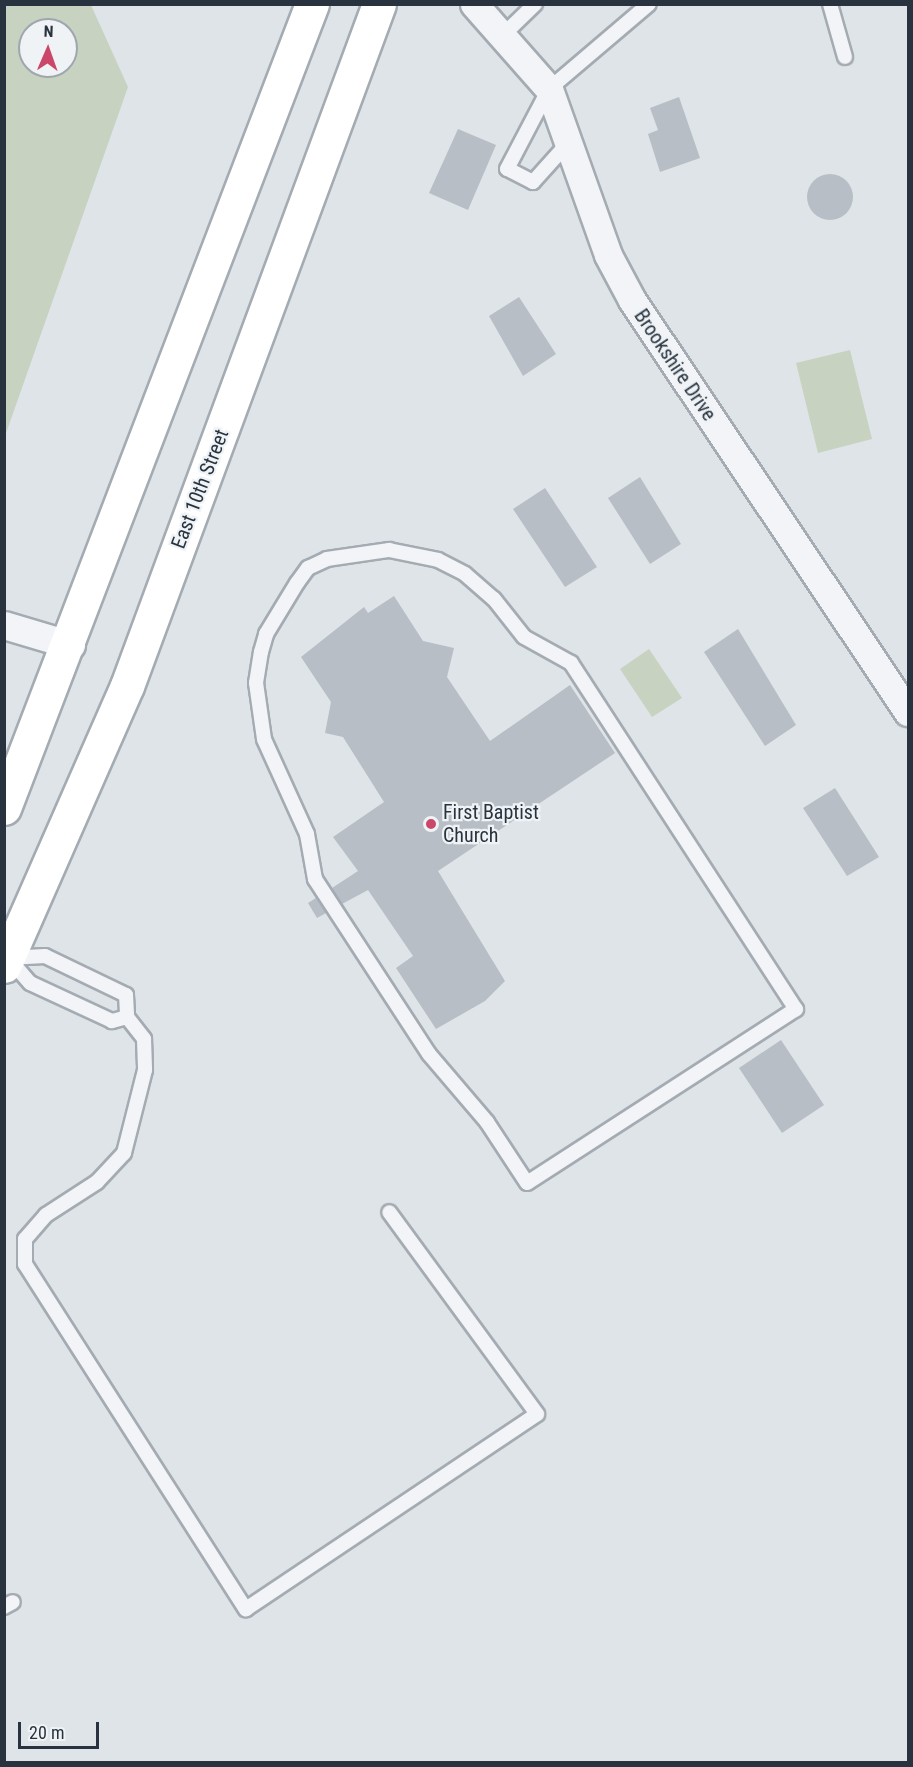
<!DOCTYPE html>
<html>
<head>
<meta charset="utf-8">
<style>
  body { margin:0 }
  #map { position:relative; width:913px; height:1767px; overflow:hidden; background:#dfe4e8; font-family:"Roboto Condensed",sans-serif }
  div>[style] { position:absolute }
  [style*='--x'] { left:calc(var(--x)*1px); top:calc(var(--y)*1px); width:calc(var(--w)*1px); rotate:calc(var(--a)*1deg) }
  .green>* { inset:0; background:#c7d2c1 }
  .building>* { inset:0; background:#b7bec5 }
  .round { border-radius:50% }
  .roads { filter:drop-shadow(2px 0 #a4abb2) drop-shadow(-2px 0 #a4abb2) drop-shadow(0 2px #a4abb2) drop-shadow(0 -2px #a4abb2) }
  .lane>* { height:14px; margin:-7px; padding:0 7px; transform-origin:7px; border-radius:7px; background:#f2f4f7 }
  .street>* { height:27px; margin:-13.5px; padding:0 13.5px; transform-origin:13.5px; border-radius:13.5px; background:#f2f4f7 }
  .primary>* { height:33px; margin:-16.5px; padding:0 16.5px; transform-origin:16.5px; border-radius:16.5px; background:#fff }
  .dots>* { width:16px; height:16px; translate:-50% -50%; box-sizing:border-box; border:3px solid #eff3f6; border-radius:50% }
  span { translate:-50% -50%; white-space:nowrap; text-align:center; line-height:1.15; -webkit-text-stroke:4.5px #eff3f6; paint-order:stroke }
  .street-label { font-size:20px; color:#28333f }
  .poi-label { font-size:20px; color:#28333f }
  .left { translate:0 -50%; text-align:left }
  .frame { position:absolute; inset:0; border:6px solid #28333f; pointer-events:none }
  .north { position:absolute; left:18px; top:18px; width:60px; height:60px; box-sizing:border-box; background:#eff3f6; border:2px solid #9fa6ad; border-radius:50%; rotate:2deg; font-size:16px; font-weight:700; line-height:24px; text-align:center; color:#28333f }
  .north::after { content:''; display:block; margin:auto; width:21px; height:27px; background:#cb476a; clip-path:polygon(50% 0,100% 100%,50% 72%,0 100%) }
  .scale { position:absolute; left:18px; top:1722px; width:81px; height:27px; box-sizing:border-box; border:3px solid #28333f; border-top:0; padding-left:8px; font-size:18px; line-height:21px; white-space:nowrap; color:#28333f; -webkit-text-stroke:4px #eff3f6; paint-order:stroke }
</style>
</head>
<body>
<div id="map">
  <div class="green">
    <div style="clip-path:polygon(evenodd,4px 5px,91px 5px,128px 87px,5px 436px,4px 5px,30px 30px,66px 30px,66px 66px,30px 66px,30px 30px)"></div>
    <div style="clip-path:polygon(850px 350px,872px 439px,818px 453px,796px 363px)"></div>
    <div style="clip-path:polygon(649px 649px,682px 698px,652px 717px,620px 669px)"></div>
  </div>
  <div class="building">
    <div style="clip-path:polygon(679px 97px,700px 158px,660px 172px,648px 134px,658px 130px,650px 108px)"></div>
    <div style="clip-path:polygon(458px 129px,496px 145px,468px 210px,429px 193px)"></div>
    <div class="round" style="left:807px;top:174px;width:46px;height:46px"></div>
    <div style="clip-path:polygon(519px 297px,556px 354px,523px 376px,489px 316px)"></div>
    <div style="clip-path:polygon(640px 477px,681px 544px,650px 564px,608px 498px)"></div>
    <div style="clip-path:polygon(545px 488px,597px 567px,565px 587px,513px 509px)"></div>
    <div style="clip-path:polygon(394px 596px,423px 641px,454px 648px,447px 677px,490px 741px,570px 685px,615px 753px,438px 871px,505px 981px,485px 1001px,436px 1029px,396px 968px,413px 956px,368px 890px,342px 904px,332px 888px,358px 871px,333px 837px,384px 802px,343px 737px,325px 733px,331px 702px,301px 657px,364px 607px,368px 613px)"></div>
    <div style="clip-path:polygon(738px 629px,796px 725px,765px 746px,704px 652px)"></div>
    <div style="clip-path:polygon(835px 788px,879px 857px,847px 876px,803px 808px)"></div>
    <div style="clip-path:polygon(316px 898px,326px 913px,317px 918px,308px 903px)"></div>
    <div style="clip-path:polygon(781px 1040px,824px 1105px,782px 1133px,739px 1068px)"></div>
  </div>
  <div class="roads">
    <div class="lane">
      <div style="--x:830;--y:4;--w:55;--a:74.2"></div>
      <div style="--x:502;--y:36;--w:46;--a:-44.1"></div>
      <div style="--x:569;--y:142;--w:54;--a:132"></div>
      <div style="--x:533;--y:182;--w:29;--a:-153"></div>
      <div style="--x:507;--y:169;--w:90;--a:-62.3"></div>
      <div style="--x:549;--y:89;--w:131;--a:-40.4"></div>
      <div style="--x:389;--y:550;--w:50;--a:11.5"></div>
      <div style="--x:438;--y:560;--w:30;--a:27"></div>
      <div style="--x:465;--y:574;--w:38;--a:41"></div>
      <div style="--x:494;--y:599;--w:48;--a:51.7"></div>
      <div style="--x:524;--y:637;--w:54;--a:29"></div>
      <div style="--x:571;--y:663;--w:413;--a:57"></div>
      <div style="--x:796;--y:1009;--w:320;--a:147.1"></div>
      <div style="--x:527;--y:1183;--w:73;--a:-123.3"></div>
      <div style="--x:487;--y:1122;--w:89;--a:-130.5"></div>
      <div style="--x:429;--y:1054;--w:209;--a:-123.1"></div>
      <div style="--x:315;--y:879;--w:46;--a:-100.1"></div>
      <div style="--x:307;--y:834;--w:104;--a:-114.4"></div>
      <div style="--x:264;--y:739;--w:57;--a:-98.1"></div>
      <div style="--x:256;--y:683;--w:31;--a:-81"></div>
      <div style="--x:261;--y:652;--w:19;--a:-74"></div>
      <div style="--x:266;--y:634;--w:60;--a:-58.7"></div>
      <div style="--x:297;--y:583;--w:19;--a:-54"></div>
      <div style="--x:308;--y:568;--w:21;--a:-25"></div>
      <div style="--x:327;--y:559;--w:63;--a:-8.3"></div>
      <div style="--x:45;--y:956;--w:90;--a:25.7"></div>
      <div style="--x:126;--y:995;--w:22;--a:87"></div>
      <div style="--x:127;--y:1017;--w:16;--a:165"></div>
      <div style="--x:112;--y:1021;--w:90;--a:-155.1"></div>
      <div style="--x:30;--y:983;--w:33;--a:-131"></div>
      <div style="--x:8;--y:958;--w:37;--a:-3"></div>
      <div style="--x:127;--y:1017;--w:28;--a:52"></div>
      <div style="--x:144;--y:1039;--w:31;--a:88"></div>
      <div style="--x:145;--y:1070;--w:86;--a:104.2"></div>
      <div style="--x:124;--y:1153;--w:40;--a:133"></div>
      <div style="--x:97;--y:1182;--w:61;--a:147.1"></div>
      <div style="--x:46;--y:1215;--w:32;--a:131"></div>
      <div style="--x:25;--y:1239;--w:25;--a:90"></div>
      <div style="--x:25;--y:1264;--w:410;--a:57.4"></div>
      <div style="--x:246;--y:1609;--w:350;--a:-33.8"></div>
      <div style="--x:537;--y:1414;--w:250;--a:-126.2"></div>
      <div style="--x:4;--y:1607;--w:10;--a:-29"></div>
    </div>
    <div class="street">
      <div style="--x:474;--y:4;--w:113;--a:48.6"></div>
      <div style="--x:549;--y:89;--w:176;--a:70.4"></div>
      <div style="--x:608;--y:255;--w:51;--a:61.9"></div>
      <div style="--x:632;--y:300;--w:496;--a:56.2"></div>
      <div style="--x:4;--y:625;--w:70;--a:16.6"></div>
    </div>
    <div class="primary">
      <div style="--x:4;--y:808;--w:861;--a:-69.04"></div>
      <div style="--x:4;--y:966;--w:306;--a:-66.3"></div>
      <div style="--x:127;--y:686;--w:727;--a:-69.72"></div>
    </div>
  </div>
  <div class="dots">
    <div style="left:431px;top:824px;background:#cb476a"></div>
  </div>
  <div class="street-label">
    <span style="left:675px;top:365px;rotate:56deg">Brookshire Drive</span>
    <span style="left:200px;top:489px;rotate:-69deg">East 10th Street</span>
  </div>
  <div class="poi-label">
    <span class="left" style="left:443px;top:824px">First Baptist<br>Church</span>
  </div>
  <div class="frame"></div>
  <div class="north">N</div>
  <div class="scale">20 m</div>
</div>
</body>
</html>
